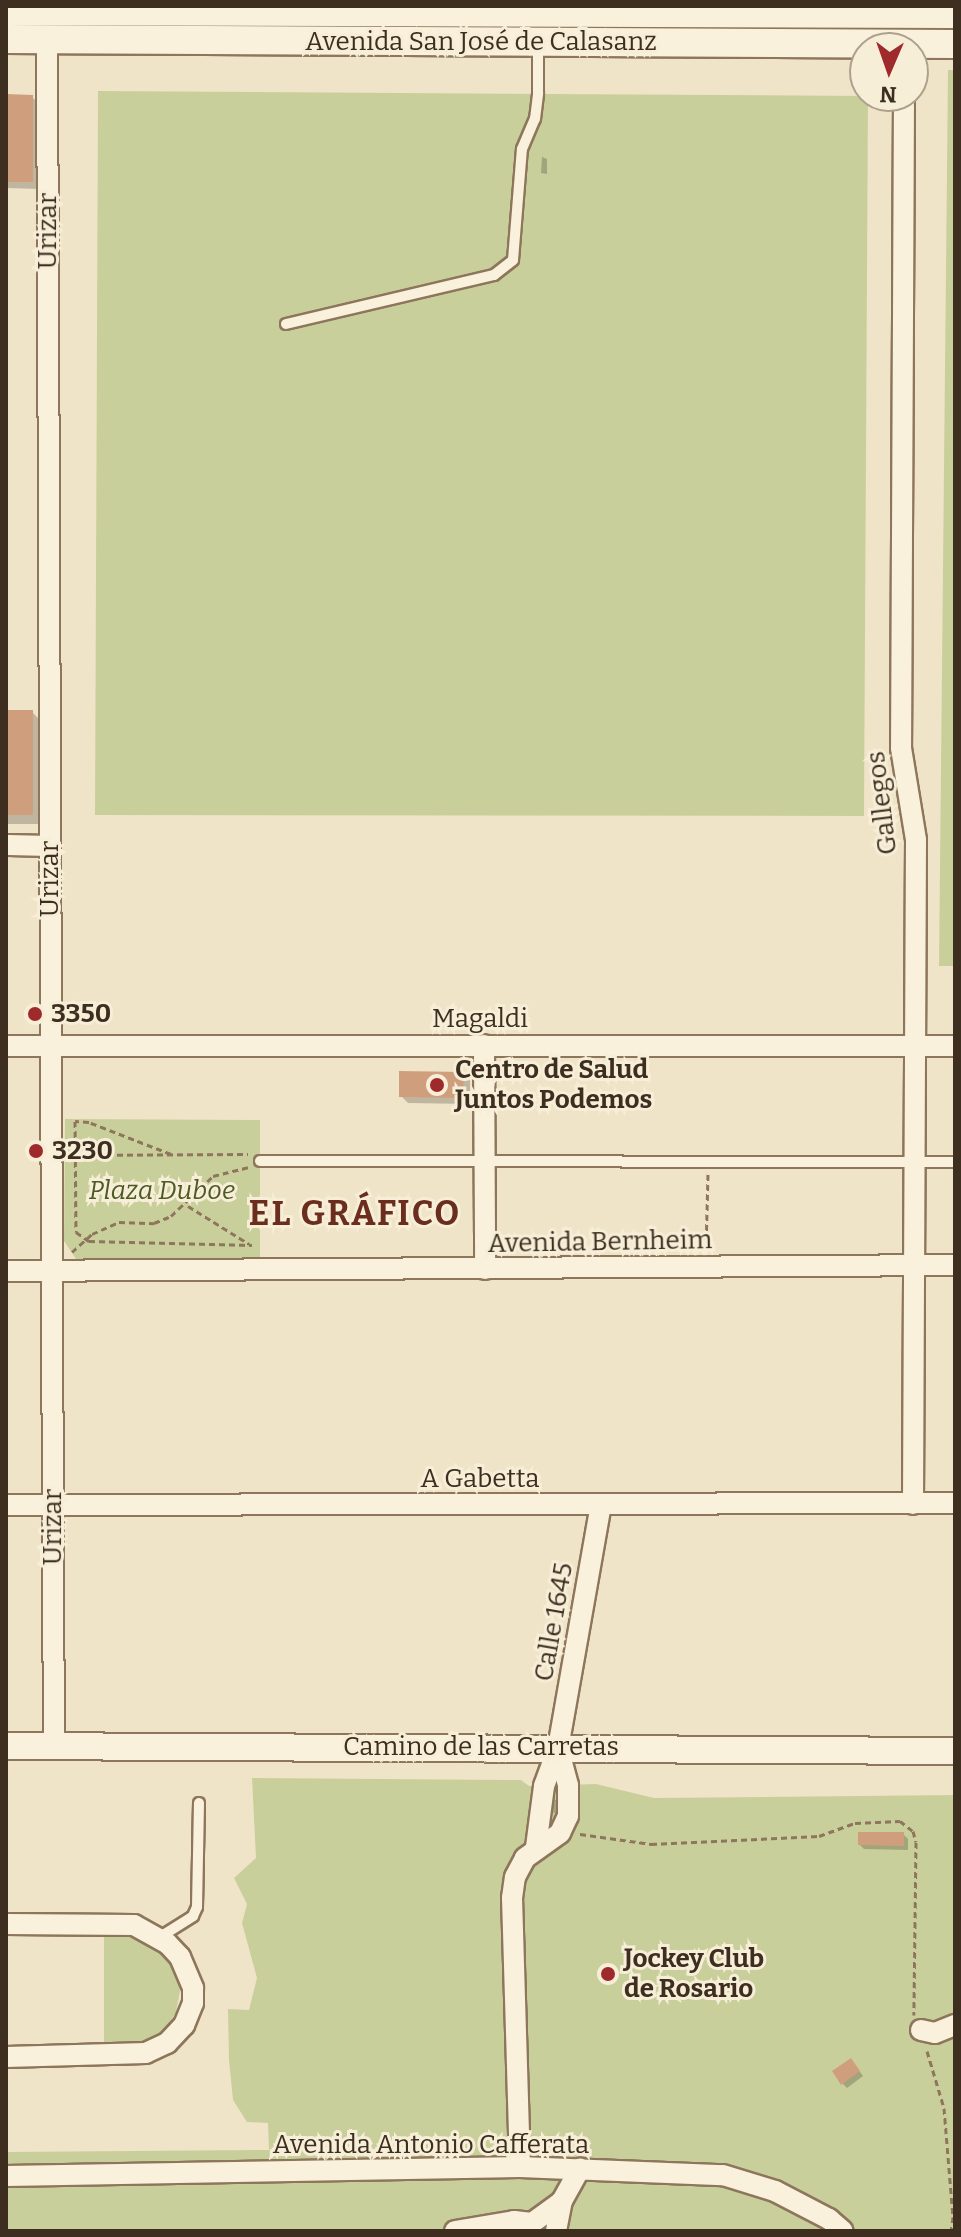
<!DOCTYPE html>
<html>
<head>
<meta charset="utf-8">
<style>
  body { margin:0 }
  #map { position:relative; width:961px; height:2237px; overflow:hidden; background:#f0e4c8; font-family:Bitter,serif }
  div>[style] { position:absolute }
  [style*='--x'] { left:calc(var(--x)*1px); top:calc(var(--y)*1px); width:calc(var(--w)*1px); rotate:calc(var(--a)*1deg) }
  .green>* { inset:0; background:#c9cf9b }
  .shadow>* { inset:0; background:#0003 }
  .building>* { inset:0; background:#cf9f7d }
  .path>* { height:3px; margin-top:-1.5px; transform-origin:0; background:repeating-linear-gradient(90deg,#8d765c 0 6px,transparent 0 10px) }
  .roads { filter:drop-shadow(2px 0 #8d765c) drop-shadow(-2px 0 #8d765c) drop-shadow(0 2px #8d765c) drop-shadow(0 -2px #8d765c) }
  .service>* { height:10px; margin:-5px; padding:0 5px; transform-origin:5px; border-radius:5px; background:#faf1dc }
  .minor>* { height:20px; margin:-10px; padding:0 10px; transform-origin:10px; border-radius:10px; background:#faf1dc }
  .tertiary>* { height:26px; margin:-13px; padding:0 13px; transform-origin:13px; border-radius:13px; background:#faf1dc }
  .secondary>* { height:28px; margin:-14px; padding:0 14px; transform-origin:14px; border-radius:14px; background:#faf1dc }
  .dots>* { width:22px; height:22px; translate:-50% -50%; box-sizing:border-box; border:4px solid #f7eed8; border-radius:50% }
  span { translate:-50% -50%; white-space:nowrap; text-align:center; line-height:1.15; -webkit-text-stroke:6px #f7eed8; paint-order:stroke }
  .street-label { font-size:26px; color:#3d2e20 }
  .poi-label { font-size:26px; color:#3d2e20; font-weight:700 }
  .left { translate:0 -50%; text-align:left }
  .park-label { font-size:26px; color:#4d5a26; font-style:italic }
  .district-label { font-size:34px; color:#6b2e1e; font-weight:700; letter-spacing:2px }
  .frame { position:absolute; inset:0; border:8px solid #3d2e20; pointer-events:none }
  .north { position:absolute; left:849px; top:32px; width:80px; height:80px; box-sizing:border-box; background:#f7eed8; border:2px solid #ada18e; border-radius:50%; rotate:182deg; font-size:22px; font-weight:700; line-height:32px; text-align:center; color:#3d2e20 }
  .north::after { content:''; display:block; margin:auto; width:28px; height:36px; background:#9e2a2b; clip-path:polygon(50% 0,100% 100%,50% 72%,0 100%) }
</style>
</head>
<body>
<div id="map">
  <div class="green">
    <div style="clip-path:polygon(948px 70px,955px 70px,955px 966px,939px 966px)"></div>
    <div style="clip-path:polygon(98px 91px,868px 96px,864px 816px,95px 815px)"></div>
    <div style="clip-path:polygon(65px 1119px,260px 1120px,260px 1262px,76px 1259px,64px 1241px)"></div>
    <div style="clip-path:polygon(252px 1778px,521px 1780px,529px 1786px,596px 1784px,654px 1798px,955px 1795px,955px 2231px,6px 2231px,6px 2152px,269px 2150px,268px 2123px,247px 2122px,233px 2100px,229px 2060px,228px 2009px,249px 2010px,257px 1978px,242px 1923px,247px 1904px,234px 1878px,256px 1858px)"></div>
    <div style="clip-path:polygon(126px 1933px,147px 1938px,165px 1951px,176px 1970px,180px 1991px,176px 2012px,165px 2031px,147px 2044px,104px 2049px,104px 1934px)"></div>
  </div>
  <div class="shadow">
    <div style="clip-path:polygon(6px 96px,32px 97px,39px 104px,39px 189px,6px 188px)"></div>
    <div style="clip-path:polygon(542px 157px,547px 159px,547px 174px,541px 173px)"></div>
    <div style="clip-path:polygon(6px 712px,32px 712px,42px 722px,42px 824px,6px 824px)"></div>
    <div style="clip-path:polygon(463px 1074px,470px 1081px,470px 1104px,408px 1103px,401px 1096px)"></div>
    <div style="clip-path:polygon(550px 1800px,560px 1800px,561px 1814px,550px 1812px)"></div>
    <div style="clip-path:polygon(903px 1834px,908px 1839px,908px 1850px,864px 1849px,860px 1845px)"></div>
    <div style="clip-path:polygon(855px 2065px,863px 2076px,847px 2088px,842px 2083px)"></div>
  </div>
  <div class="building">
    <div style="clip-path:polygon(6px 94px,33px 95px,33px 182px,6px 182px)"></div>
    <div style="clip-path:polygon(6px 710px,33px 710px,33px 815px,6px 815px)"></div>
    <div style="clip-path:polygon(399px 1071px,464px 1072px,463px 1098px,399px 1097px)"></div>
    <div style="clip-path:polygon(858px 1832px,904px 1832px,904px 1846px,858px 1845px)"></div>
    <div style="clip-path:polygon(851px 2058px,860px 2071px,841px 2085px,832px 2071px)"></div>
  </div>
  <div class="path">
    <div style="--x:171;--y:1154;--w:88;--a:-158.7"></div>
    <div style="--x:89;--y:1122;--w:14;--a:-176"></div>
    <div style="--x:75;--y:1121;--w:111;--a:89.5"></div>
    <div style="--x:76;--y:1232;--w:16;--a:35"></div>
    <div style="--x:89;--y:1241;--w:163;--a:1.4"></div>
    <div style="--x:67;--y:1155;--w:181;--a:-0.3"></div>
    <div style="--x:188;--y:1206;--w:72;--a:31.9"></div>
    <div style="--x:706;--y:1250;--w:76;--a:-88.5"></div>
    <div style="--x:72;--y:1252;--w:27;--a:-42"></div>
    <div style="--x:92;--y:1234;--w:30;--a:-24"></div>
    <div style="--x:119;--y:1222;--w:35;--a:2"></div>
    <div style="--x:154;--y:1223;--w:18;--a:-22"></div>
    <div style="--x:171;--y:1216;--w:58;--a:-43.6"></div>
    <div style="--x:213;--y:1176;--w:36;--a:-14"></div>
    <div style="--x:580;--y:1834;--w:72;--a:8"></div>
    <div style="--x:651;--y:1844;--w:168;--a:-2.7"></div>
    <div style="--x:819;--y:1836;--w:38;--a:-20"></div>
    <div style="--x:855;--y:1823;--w:45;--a:-2.5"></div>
    <div style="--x:900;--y:1821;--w:16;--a:38"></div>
    <div style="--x:913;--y:1831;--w:11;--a:75"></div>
    <div style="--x:916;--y:1842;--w:173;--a:90.7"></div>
    <div style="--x:927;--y:2051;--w:59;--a:73.4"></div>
    <div style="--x:944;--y:2108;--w:109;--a:85.3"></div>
    <div style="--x:953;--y:2217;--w:14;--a:98"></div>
  </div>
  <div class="roads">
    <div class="service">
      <div style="--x:286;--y:324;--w:214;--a:-13.3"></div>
      <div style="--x:494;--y:275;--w:24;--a:-38"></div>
      <div style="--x:513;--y:260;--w:111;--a:-85.4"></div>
      <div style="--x:522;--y:149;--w:33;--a:-67"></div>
      <div style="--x:535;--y:119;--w:26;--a:-83"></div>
      <div style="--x:538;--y:93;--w:49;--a:-90"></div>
      <div style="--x:260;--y:1161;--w:695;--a:0.08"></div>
      <div style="--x:160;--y:1937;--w:39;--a:-32"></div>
      <div style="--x:193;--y:1916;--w:10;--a:-66"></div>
      <div style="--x:197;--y:1907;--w:104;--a:-88.9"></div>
    </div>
    <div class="minor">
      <div style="--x:47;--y:39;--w:1708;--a:89.77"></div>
      <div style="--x:904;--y:96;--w:652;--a:90.26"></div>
      <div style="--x:901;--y:748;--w:93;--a:80.7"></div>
      <div style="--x:916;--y:840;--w:664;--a:90.26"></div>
      <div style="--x:6;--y:845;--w:44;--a:1.3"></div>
      <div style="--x:484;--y:1045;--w:224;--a:89.7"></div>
      <div style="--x:6;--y:1046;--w:949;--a:0"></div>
      <div style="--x:6;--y:1271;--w:949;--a:-0.36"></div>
      <div style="--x:6;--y:1505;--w:949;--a:-0.12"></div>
      <div style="--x:536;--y:1847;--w:62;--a:-82.5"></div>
      <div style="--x:544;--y:1786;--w:40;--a:-69.8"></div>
      <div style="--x:558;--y:1748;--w:247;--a:-80"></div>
      <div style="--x:6;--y:1924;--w:128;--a:0.4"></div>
      <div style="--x:134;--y:1925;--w:38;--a:29"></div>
      <div style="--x:167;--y:1943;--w:19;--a:47"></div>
      <div style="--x:180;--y:1957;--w:34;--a:67"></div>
      <div style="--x:193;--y:1988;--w:15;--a:90"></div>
      <div style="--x:193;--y:2003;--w:24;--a:112"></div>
      <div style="--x:184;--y:2025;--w:25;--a:133"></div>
      <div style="--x:167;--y:2043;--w:23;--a:155"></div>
      <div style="--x:146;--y:2053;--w:140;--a:178.4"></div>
      <div style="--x:921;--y:2030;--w:14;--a:12"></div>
      <div style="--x:935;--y:2033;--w:22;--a:-22"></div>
      <div style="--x:520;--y:2167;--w:269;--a:-91.7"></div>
      <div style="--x:512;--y:1898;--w:21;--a:-82"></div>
      <div style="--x:515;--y:1877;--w:21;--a:-62"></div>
      <div style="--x:525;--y:1858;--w:43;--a:-35.5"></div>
      <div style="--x:560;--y:1833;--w:19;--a:-65"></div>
      <div style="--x:568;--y:1816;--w:31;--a:-90"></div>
      <div style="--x:568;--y:1785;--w:38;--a:-105"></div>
      <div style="--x:6;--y:2176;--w:514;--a:-1"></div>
      <div style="--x:520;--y:2167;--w:203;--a:2.3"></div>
      <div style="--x:723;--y:2175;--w:54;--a:17.1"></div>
      <div style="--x:775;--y:2191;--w:61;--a:27.4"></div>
      <div style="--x:829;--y:2219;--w:18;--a:41"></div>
      <div style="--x:455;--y:2231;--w:60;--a:-9.6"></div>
      <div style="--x:514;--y:2221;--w:18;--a:6"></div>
      <div style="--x:528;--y:2231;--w:9;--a:-63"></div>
      <div style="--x:532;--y:2223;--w:37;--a:-36"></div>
      <div style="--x:562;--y:2201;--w:37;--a:-61"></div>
      <div style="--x:556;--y:2231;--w:31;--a:-79"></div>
    </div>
    <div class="tertiary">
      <div style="--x:6;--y:1746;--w:949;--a:0.3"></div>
    </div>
    <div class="secondary">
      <div style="--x:6;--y:11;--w:949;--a:0.18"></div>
      <div style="--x:6;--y:39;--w:949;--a:0.3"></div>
    </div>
  </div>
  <div class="dots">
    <div style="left:35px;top:1014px;background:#9e2a2b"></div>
    <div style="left:437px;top:1085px;background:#9e2a2b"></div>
    <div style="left:36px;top:1151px;background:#9e2a2b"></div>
    <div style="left:608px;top:1974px;background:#9e2a2b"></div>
  </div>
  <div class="street-label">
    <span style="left:481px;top:42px">Avenida San José de Calasanz</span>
    <span style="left:48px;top:231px;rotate:-90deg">Urizar</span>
    <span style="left:882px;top:803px;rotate:-97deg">Gallegos</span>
    <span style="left:50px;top:879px;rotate:-90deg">Urizar</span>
    <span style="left:480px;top:1019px">Magaldi</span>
    <span style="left:600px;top:1242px;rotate:-1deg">Avenida Bernheim</span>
    <span style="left:480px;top:1479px">A Gabetta</span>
    <span style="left:53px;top:1527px;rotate:-90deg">Urizar</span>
    <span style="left:554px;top:1622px;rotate:-80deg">Calle 1645</span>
    <span style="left:481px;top:1747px">Camino de las Carretas</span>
    <span style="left:431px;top:2145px">Avenida Antonio Cafferata</span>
  </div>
  <div class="poi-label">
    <span class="left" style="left:51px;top:1014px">3350</span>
    <span class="left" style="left:455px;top:1085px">Centro de Salud<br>Juntos Podemos</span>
    <span class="left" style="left:52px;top:1151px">3230</span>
    <span class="left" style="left:624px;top:1974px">Jockey Club<br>de Rosario</span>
  </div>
  <div class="park-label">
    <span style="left:162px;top:1191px">Plaza Duboe</span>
  </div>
  <div class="district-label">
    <span style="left:355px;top:1214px">EL GRÁFICO</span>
  </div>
  <div class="frame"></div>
  <div class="north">N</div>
</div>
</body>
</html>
